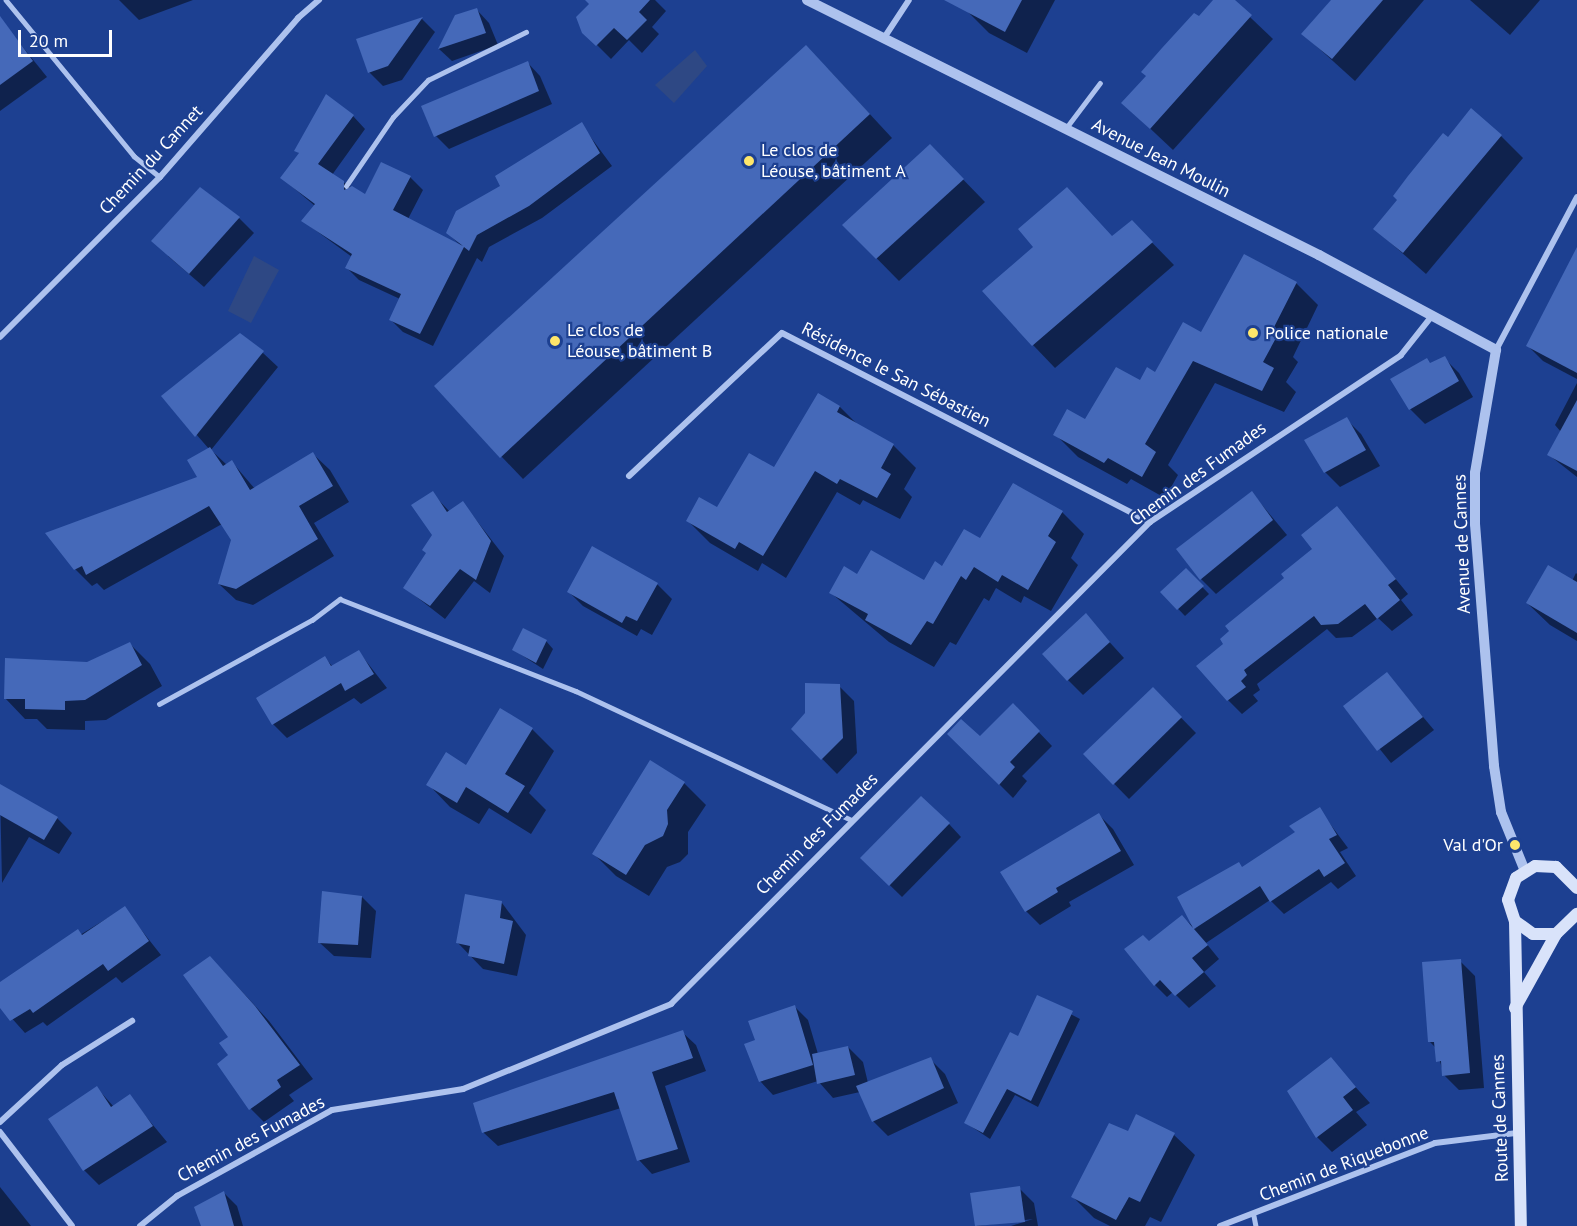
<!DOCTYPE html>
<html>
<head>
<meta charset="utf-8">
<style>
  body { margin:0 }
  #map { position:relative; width:1577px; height:1226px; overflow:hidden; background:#1d4091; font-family:"PT Sans",sans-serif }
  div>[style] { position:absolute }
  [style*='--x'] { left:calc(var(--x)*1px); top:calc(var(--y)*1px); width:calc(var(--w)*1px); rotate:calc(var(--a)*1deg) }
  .water>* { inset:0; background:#2e4884 }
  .shadow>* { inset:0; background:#0007 }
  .building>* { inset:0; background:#4569b9 }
  .service>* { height:4.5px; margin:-2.25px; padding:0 2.25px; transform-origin:2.25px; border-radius:2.25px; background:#adc2ee }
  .minor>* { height:6px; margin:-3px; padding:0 3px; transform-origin:3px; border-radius:3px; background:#adc2ee }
  .tertiary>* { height:10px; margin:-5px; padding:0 5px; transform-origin:5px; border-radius:5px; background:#adc2ee }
  .secondary>* { height:12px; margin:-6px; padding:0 6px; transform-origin:6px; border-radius:6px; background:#d9e3fa }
  .dots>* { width:16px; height:16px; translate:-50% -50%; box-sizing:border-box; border:3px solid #1d4091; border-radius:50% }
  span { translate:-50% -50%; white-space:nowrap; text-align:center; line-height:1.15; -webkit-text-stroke:4.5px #1d4091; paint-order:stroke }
  .poi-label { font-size:18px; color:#fff }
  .left { translate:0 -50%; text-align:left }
  .right { translate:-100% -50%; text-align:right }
  .street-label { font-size:18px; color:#fff }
  .scale { position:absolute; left:18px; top:30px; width:94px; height:27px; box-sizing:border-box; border:3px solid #fff; border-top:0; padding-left:8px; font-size:18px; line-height:21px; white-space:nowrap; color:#fff; -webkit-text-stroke:4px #1d4091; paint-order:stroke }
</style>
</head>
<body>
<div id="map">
  <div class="water">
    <div style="clip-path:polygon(695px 50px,707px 66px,674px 103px,655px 85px)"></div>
    <div style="clip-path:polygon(254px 256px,279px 270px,251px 323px,228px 311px)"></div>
  </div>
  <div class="shadow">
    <div style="clip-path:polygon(119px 0,193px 0,139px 20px)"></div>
    <div style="clip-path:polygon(595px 0,655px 0,666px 11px,652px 27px,659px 34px,642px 53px,629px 40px,611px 59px,584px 32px)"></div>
    <div style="clip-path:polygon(972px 0,1055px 0,1027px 53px,989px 33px,967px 11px)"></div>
    <div style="clip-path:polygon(1215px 0,1232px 0,1273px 39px,1173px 150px,1123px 103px)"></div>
    <div style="clip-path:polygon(1333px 0,1424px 0,1355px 81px,1303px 34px)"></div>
    <div style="clip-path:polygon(1470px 0,1540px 0,1510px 35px)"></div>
    <div style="clip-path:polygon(477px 10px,489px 23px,498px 45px,452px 61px,439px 49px,456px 17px)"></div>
    <div style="clip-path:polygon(422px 19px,435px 32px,402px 80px,383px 86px,369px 72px,358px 40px)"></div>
    <div style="clip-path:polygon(5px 25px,47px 77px,0 111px,0 28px)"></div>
    <div style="clip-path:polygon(527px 62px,540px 76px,552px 104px,449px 149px,436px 136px)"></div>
    <div style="clip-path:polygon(828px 69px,892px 138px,523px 479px,501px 456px)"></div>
    <div style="clip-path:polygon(353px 116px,365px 129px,332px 175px,365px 196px,381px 164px,410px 177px,423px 190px,408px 219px,461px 246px,448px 233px,581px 124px,612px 166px,542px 218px,489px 247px,482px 262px,477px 258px,433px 346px,403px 332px,391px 320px,400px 299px,359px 280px,347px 268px,352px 257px,303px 221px,315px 206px,282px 178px,300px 154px,296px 150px)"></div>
    <div style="clip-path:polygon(1501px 136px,1523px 158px,1426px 274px,1375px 229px,1449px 140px)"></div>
    <div style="clip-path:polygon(952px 168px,985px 202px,899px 281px,844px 225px)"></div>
    <div style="clip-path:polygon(239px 218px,254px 233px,204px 287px,168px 256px)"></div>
    <div style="clip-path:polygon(1132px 222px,1174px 265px,1055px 368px,1033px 345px,1113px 237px)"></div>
    <div style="clip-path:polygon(1577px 250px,1577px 379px,1543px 361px,1528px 346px)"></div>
    <div style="clip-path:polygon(1296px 283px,1318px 305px,1293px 357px,1298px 362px,1286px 382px,1296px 392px,1284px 412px,1215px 383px,1168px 465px,1178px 475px,1165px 498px,1131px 479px,1127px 484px,1078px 457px,1055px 434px,1085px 421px)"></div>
    <div style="clip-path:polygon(263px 353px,278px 367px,211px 450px,227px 465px,232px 462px,255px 489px,313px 454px,330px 470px,349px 502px,314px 523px,334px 556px,253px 605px,236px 600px,219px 584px,233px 540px,222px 524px,104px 590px,97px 583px,92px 586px,75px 569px,200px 478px,209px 449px,163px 396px)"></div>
    <div style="clip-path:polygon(1444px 358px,1459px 373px,1473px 397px,1425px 424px,1410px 409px,1431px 364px)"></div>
    <div style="clip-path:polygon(1577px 383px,1577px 477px,1549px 455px,1561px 432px,1555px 425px)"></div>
    <div style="clip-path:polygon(819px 395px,840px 407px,859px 426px,893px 445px,916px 468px,904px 489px,912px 497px,900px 519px,863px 500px,860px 505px,837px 492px,786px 578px,762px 563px,758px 571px,710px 543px,687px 520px,717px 509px,774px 469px)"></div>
    <div style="clip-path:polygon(1346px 419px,1361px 434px,1380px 466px,1340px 487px,1325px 472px)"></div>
    <div style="clip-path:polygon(432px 493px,450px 512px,463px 503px,504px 556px,490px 593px,474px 581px,445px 619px,405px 588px,428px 553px,434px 535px)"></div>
    <div style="clip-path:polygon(1252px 493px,1287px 535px,1216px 594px,1201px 579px)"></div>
    <div style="clip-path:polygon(1337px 508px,1408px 594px,1401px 600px,1413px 615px,1392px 631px,1378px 618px,1352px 637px,1336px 638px,1327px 629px,1257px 684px,1260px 690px,1253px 695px,1258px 701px,1242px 714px,1228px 700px,1225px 645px,1314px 549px)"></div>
    <div style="clip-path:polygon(1062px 512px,1084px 534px,1071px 558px,1078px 565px,1051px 611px,1024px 596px,1021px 603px,996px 588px,989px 601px,984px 598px,956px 645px,950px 642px,934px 667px,889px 642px,831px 593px,858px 576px,925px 582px,980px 540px)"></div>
    <div style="clip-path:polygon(593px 548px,658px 585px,672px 599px,652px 635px,641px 629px,637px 636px,583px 606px,569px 592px)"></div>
    <div style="clip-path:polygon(1186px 570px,1209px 594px,1185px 616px,1162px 592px)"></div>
    <div style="clip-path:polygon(1576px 573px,1577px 574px,1577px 641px,1550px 625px,1527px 603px,1572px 581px)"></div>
    <div style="clip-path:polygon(1085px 615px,1124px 658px,1083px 695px,1068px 680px)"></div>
    <div style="clip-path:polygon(546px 641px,553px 649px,543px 669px,514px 650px)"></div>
    <div style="clip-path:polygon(130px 644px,150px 664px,162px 686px,106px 720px,85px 721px,85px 730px,47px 729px,37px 719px,25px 719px,5px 698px)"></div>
    <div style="clip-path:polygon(359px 652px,387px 688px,361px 704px,354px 698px,287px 738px,273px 724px,325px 658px,333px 667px)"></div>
    <div style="clip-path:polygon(1387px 674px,1434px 730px,1391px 763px,1345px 706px)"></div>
    <div style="clip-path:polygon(839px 686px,854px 701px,857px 753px,837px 774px,793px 729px)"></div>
    <div style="clip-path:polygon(1153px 689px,1196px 733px,1129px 799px,1085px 754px)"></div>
    <div style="clip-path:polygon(1013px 705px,1052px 746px,1022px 776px,1027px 781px,1013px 798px,949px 734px,980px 738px)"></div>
    <div style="clip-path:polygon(532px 729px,554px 751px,529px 793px,546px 810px,531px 834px,489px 808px,479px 824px,450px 807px,428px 784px,467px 767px)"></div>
    <div style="clip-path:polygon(684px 783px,706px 805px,688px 832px,688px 854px,680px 862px,667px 867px,649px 896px,616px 876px,594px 854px)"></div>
    <div style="clip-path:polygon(0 791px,57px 818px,72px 833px,59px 854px,29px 837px,2px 883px)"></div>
    <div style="clip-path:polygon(1319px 809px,1348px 848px,1340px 852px,1356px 876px,1338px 889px,1331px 882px,1284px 914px,1270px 900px,1206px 943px,1219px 959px,1204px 972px,1216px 986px,1189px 1008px,1173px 992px,1167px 997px,1155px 985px,1149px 943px,1182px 917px,1196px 929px,1179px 898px,1243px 868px,1297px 832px)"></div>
    <div style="clip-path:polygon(1099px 815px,1113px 829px,1134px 865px,1069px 902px,1071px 906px,1040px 925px,1026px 911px)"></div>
    <div style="clip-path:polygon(949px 824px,961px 837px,902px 897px,862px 858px)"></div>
    <div style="clip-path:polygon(362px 897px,376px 911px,371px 958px,334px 956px,320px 943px)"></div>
    <div style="clip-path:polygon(502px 903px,526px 935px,517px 976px,483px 969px,457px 942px)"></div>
    <div style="clip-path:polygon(124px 908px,161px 955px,122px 983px,116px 977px,47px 1026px,43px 1022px,25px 1033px,0 1005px,0 984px)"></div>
    <div style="clip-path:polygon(1460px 961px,1475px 976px,1484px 1088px,1459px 1090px,1444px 1075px,1436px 1048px,1430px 1042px)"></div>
    <div style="clip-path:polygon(223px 971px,269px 1021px,313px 1079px,289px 1095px,294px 1101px,264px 1122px,251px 1109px,230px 1056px)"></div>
    <div style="clip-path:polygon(1038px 997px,1080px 1019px,1038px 1107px,1015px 1095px,990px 1139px,966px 1123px,1019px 1038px)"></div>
    <div style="clip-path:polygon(794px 1006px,808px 1020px,818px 1054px,848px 1047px,863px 1062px,868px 1083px,930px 1059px,945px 1074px,958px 1103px,888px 1136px,873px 1121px,860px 1092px,833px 1098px,818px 1081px,773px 1095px,760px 1081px,757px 1040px)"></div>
    <div style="clip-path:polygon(682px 1032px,696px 1045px,706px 1071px,665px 1086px,690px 1162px,652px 1174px,639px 1160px,621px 1108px,498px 1146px,484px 1133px,475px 1104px)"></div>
    <div style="clip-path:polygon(1330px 1059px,1370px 1103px,1356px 1112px,1367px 1125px,1332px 1152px,1317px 1137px)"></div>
    <div style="clip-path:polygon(97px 1088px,114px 1107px,129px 1096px,167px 1142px,99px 1185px,84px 1170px)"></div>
    <div style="clip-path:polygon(1137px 1116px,1174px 1135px,1195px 1155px,1161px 1222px,1150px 1217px,1145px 1226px,1110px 1226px,1094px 1218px,1073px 1197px,1129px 1133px)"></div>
    <div style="clip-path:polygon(0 1187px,31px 1226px,0 1226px)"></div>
    <div style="clip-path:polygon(1019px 1188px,1034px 1203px,1038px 1226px,1011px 1226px,1033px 1219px,977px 1226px,972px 1194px)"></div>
    <div style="clip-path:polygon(224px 1193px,237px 1206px,243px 1226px,203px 1226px)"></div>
  </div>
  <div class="building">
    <div style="clip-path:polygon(585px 0,650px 0,639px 12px,647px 20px,627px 40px,614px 28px,596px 46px,582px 33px,576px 17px,589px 4px)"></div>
    <div style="clip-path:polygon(944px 0,1022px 0,1005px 32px)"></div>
    <div style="clip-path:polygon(1213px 0,1235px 0,1252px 15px,1150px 129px,1121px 103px,1146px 76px,1141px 72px,1162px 48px,1194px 13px,1199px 16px)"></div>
    <div style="clip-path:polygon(1331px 0,1383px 0,1332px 59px,1301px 34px)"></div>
    <div style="clip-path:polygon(477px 8px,486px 33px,438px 49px,455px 15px)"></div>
    <div style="clip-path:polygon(0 16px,33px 61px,0 85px)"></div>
    <div style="clip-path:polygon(423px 17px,388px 66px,368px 73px,356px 39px)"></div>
    <div style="clip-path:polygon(806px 45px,870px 114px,500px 458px,434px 386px)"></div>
    <div style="clip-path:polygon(528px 61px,539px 91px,434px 137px,421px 106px)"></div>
    <div style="clip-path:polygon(326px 94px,354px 115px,318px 164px,344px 181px,344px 190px,352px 186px,365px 194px,381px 162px,411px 176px,393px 210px,463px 246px,446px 233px,456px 211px,500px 186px,495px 176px,582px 122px,600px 153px,529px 206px,477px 235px,469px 251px,464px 247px,420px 334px,389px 320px,401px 294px,345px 268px,352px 254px,301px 221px,315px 204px,280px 178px,299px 153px,294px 151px)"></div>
    <div style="clip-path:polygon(1471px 108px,1502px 135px,1403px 253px,1373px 229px,1397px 200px,1393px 196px,1408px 176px,1443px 133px,1448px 137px)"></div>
    <div style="clip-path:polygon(930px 144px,964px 179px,876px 259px,842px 225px)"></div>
    <div style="clip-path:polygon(200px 187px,240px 217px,189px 274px,151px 241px)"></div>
    <div style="clip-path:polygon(1067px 187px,1112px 236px,1132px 220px,1153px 242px,1032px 346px,982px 291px,1033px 247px,1018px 229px)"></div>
    <div style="clip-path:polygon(1577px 247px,1577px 373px,1526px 346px)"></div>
    <div style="clip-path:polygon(1244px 254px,1297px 282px,1270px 335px,1276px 338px,1263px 362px,1274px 368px,1262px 391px,1193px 361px,1145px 444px,1156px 452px,1142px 477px,1108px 458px,1104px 463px,1053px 435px,1067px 409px,1085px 419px,1116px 367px,1140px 380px,1147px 367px,1155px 372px,1183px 322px,1201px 332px)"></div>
    <div style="clip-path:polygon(240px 333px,264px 351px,195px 437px,161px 396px)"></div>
    <div style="clip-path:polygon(1445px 356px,1459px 381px,1409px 410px,1390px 379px,1427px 358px,1430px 363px)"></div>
    <div style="clip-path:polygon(818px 393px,840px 406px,837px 412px,894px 444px,881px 468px,891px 474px,877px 498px,840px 479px,837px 484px,815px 471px,763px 556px,739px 542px,735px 549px,686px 521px,699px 497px,717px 507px,749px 453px,774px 467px)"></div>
    <div style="clip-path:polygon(1577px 400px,1577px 471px,1547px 455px)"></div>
    <div style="clip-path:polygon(1347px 417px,1366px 450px,1324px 473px,1304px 440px)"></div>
    <div style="clip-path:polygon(210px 447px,223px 466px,232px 460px,250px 490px,313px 452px,333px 486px,299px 506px,318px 539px,236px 589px,218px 584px,231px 540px,209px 506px,86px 575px,82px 566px,74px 570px,45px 533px,197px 477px,187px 460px)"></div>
    <div style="clip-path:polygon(1013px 483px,1063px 511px,1048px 536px,1056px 542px,1028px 590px,1002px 575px,998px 582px,974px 567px,966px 580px,961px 576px,933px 624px,927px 621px,911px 645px,865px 620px,868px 614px,829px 593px,844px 566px,857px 574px,871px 550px,924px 580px,935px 561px,942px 566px,964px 529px,980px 538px)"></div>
    <div style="clip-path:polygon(433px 491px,447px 512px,463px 501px,491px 541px,476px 580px,460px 569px,430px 606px,403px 588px,426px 553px,422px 550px,432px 535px,411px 505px)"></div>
    <div style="clip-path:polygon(1252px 491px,1273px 520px,1200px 580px,1176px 549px)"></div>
    <div style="clip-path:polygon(1337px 506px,1396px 579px,1388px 585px,1400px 600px,1377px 619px,1365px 604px,1338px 624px,1321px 625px,1314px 616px,1244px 670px,1247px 675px,1241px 681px,1246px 687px,1227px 701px,1196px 666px,1223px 644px,1220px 639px,1229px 631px,1225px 626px,1284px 578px,1281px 574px,1312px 549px,1301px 535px)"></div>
    <div style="clip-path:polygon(592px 546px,658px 583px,637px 621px,626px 616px,622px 623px,567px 592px)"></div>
    <div style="clip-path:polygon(1548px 565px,1577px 582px,1577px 633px,1526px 603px)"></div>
    <div style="clip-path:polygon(1186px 568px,1204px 586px,1177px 610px,1160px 592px)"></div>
    <div style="clip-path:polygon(1086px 613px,1110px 642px,1067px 681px,1042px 654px)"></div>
    <div style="clip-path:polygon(523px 628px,547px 640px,536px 663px,512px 650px)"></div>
    <div style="clip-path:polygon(130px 642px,142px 665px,85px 700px,65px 701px,65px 710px,25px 709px,25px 699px,4px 699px,5px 658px,87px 662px)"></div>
    <div style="clip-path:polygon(359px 650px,374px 674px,345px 691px,341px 683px,272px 725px,256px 698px,325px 656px,331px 666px)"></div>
    <div style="clip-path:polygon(1387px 672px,1423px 717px,1377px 751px,1343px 706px)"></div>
    <div style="clip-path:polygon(805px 683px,840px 684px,843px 738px,821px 760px,791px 729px,805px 713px)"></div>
    <div style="clip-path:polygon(1153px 687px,1182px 717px,1113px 785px,1083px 754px)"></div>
    <div style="clip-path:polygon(1013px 703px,1040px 731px,1010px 762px,1015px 767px,999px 785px,947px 734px,961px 719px,980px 736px)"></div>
    <div style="clip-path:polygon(500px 708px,533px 728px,505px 774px,525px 786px,508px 813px,466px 787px,457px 803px,426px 785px,446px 752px,466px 765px)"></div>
    <div style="clip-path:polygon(650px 760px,685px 782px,667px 810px,668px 824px,663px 836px,645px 845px,626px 875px,592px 854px)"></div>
    <div style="clip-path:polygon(0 784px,58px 817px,44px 840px,0 815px)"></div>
    <div style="clip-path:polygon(921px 796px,950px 823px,889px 886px,860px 858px)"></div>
    <div style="clip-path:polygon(1320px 807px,1337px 835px,1329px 839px,1345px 863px,1324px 877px,1319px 869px,1270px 902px,1260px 886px,1194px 929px,1208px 945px,1192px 958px,1204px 972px,1175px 996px,1160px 980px,1154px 986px,1124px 949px,1143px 935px,1149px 941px,1182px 915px,1193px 928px,1177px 897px,1239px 862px,1242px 867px,1295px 832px,1289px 826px)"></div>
    <div style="clip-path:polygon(1099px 813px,1121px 851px,1056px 888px,1058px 892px,1025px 912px,1000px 872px)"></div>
    <div style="clip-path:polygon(322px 891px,362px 896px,358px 945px,318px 943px)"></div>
    <div style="clip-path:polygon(465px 894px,502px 901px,500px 918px,513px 921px,504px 964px,468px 956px,470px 946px,456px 943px)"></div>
    <div style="clip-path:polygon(125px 906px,149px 941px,108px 971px,103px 964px,33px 1013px,30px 1009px,10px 1021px,0 1008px,0 982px,78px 929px,82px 935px)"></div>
    <div style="clip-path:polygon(210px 956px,255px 1006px,300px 1065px,277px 1080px,281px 1087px,249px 1110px,217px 1064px,228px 1055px,219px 1043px,228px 1037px,183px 975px)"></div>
    <div style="clip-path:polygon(1461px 959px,1470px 1073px,1442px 1076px,1441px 1061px,1436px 1062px,1434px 1042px,1428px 1042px,1422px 962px)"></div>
    <div style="clip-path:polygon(1037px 995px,1073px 1011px,1031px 1101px,1007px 1089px,983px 1133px,964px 1123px,1010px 1032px,1018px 1036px)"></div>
    <div style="clip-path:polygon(795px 1005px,813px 1065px,759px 1082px,744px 1044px,755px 1040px,748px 1021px)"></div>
    <div style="clip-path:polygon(683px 1030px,693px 1058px,652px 1072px,678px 1149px,637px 1161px,614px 1092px,482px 1133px,473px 1103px)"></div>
    <div style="clip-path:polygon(848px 1046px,855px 1075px,817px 1084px,812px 1054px)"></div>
    <div style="clip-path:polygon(931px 1057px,944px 1088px,872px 1122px,856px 1086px)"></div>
    <div style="clip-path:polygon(1331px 1057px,1356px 1087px,1343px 1097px,1353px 1110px,1316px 1138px,1287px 1091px)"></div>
    <div style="clip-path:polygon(97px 1086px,111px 1107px,130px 1094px,153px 1126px,83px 1171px,48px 1119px)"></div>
    <div style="clip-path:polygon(1136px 1114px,1175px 1133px,1140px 1202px,1129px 1197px,1116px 1220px,1071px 1197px,1109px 1123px,1128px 1131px)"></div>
    <div style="clip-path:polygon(1020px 1186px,1025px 1222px,975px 1226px,970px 1193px)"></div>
    <div style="clip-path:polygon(224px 1191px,234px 1226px,201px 1226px,194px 1207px)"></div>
  </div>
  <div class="service">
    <div style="--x:6;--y:0;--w:202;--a:50.6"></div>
    <div style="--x:134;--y:156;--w:33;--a:39"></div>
    <div style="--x:1066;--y:128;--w:56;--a:-52.9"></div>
    <div style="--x:346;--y:186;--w:83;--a:-55.7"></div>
    <div style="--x:393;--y:117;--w:51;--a:-46.6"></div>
    <div style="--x:428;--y:80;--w:109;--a:-26.1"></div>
    <div style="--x:159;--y:704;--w:175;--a:-28.8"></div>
    <div style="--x:312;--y:620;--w:35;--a:-37"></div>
    <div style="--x:340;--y:599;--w:253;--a:21.3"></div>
    <div style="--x:576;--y:691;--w:305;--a:25.1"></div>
    <div style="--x:1254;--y:1216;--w:10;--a:79"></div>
  </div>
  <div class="minor">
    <div style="--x:884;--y:38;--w:45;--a:-56.7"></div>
    <div style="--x:0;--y:337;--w:226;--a:-45"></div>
    <div style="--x:160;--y:177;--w:211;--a:-49"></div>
    <div style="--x:298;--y:18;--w:28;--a:-41"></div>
    <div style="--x:1496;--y:350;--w:173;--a:-62.1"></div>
    <div style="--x:629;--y:476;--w:209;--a:-43.1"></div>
    <div style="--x:782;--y:333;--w:414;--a:27.2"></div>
    <div style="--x:0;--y:1122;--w:84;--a:-42.6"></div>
    <div style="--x:62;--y:1065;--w:83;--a:-32.2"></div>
    <div style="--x:0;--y:1132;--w:118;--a:52.5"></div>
    <div style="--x:140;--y:1226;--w:48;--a:-39"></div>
    <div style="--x:177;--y:1196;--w:177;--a:-29"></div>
    <div style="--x:332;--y:1110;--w:133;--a:-9.1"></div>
    <div style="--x:463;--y:1089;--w:225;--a:-22.2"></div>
    <div style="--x:671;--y:1004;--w:680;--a:-45.18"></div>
    <div style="--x:1150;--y:522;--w:301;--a:-33.6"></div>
    <div style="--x:1401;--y:355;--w:48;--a:-51.7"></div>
    <div style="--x:1220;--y:1226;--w:230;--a:-21.1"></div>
    <div style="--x:1435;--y:1143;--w:83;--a:-7"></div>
  </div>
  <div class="tertiary">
    <div style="--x:807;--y:0;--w:572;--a:26.48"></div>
    <div style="--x:1319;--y:255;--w:201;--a:28.2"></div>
    <div style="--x:1496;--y:350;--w:125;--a:99.7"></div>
    <div style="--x:1475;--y:473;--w:51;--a:90"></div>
    <div style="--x:1475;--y:524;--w:243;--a:85.5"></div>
    <div style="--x:1494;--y:766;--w:47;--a:81.3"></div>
    <div style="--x:1501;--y:812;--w:64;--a:67.9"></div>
  </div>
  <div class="secondary">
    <div style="--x:1577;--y:888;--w:30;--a:-135"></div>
    <div style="--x:1556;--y:867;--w:21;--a:-177"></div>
    <div style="--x:1535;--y:866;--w:22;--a:148"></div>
    <div style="--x:1516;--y:878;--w:23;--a:110"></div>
    <div style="--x:1508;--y:900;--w:22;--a:72"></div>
    <div style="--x:1515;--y:921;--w:22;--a:36"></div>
    <div style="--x:1533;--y:934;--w:23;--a:0"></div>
    <div style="--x:1556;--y:934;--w:29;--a:-44"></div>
    <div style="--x:1515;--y:921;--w:305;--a:88.9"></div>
    <div style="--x:1515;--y:1008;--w:85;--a:-61"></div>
  </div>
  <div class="dots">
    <div style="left:749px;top:161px;background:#fee66b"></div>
    <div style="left:1253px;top:333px;background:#fee66b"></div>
    <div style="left:555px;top:341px;background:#fee66b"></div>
    <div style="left:1515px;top:845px;background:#fee66b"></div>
  </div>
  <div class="poi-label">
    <span class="left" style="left:761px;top:161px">Le clos de<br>Léouse, bâtiment A</span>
    <span class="left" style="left:567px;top:341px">Le clos de<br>Léouse, bâtiment B</span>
    <span class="left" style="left:1265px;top:333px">Police nationale</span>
    <span class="right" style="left:1503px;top:845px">Val d'Or</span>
  </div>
  <div class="street-label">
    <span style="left:1161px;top:158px;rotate:27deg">Avenue Jean Moulin</span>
    <span style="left:151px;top:160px;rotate:-47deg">Chemin du Cannet</span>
    <span style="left:896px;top:375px;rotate:27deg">Résidence le San Sébastien</span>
    <span style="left:1198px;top:474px;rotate:-36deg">Chemin des Fumades</span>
    <span style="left:1462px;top:544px;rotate:-92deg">Avenue de Cannes</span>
    <span style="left:817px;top:834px;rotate:-45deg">Chemin des Fumades</span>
    <span style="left:1500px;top:1118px;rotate:-92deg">Route de Cannes</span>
    <span style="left:251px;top:1139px;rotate:-28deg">Chemin des Fumades</span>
    <span style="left:1344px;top:1164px;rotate:-21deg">Chemin de Riquebonne</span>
  </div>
  <div class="scale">20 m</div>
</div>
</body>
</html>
